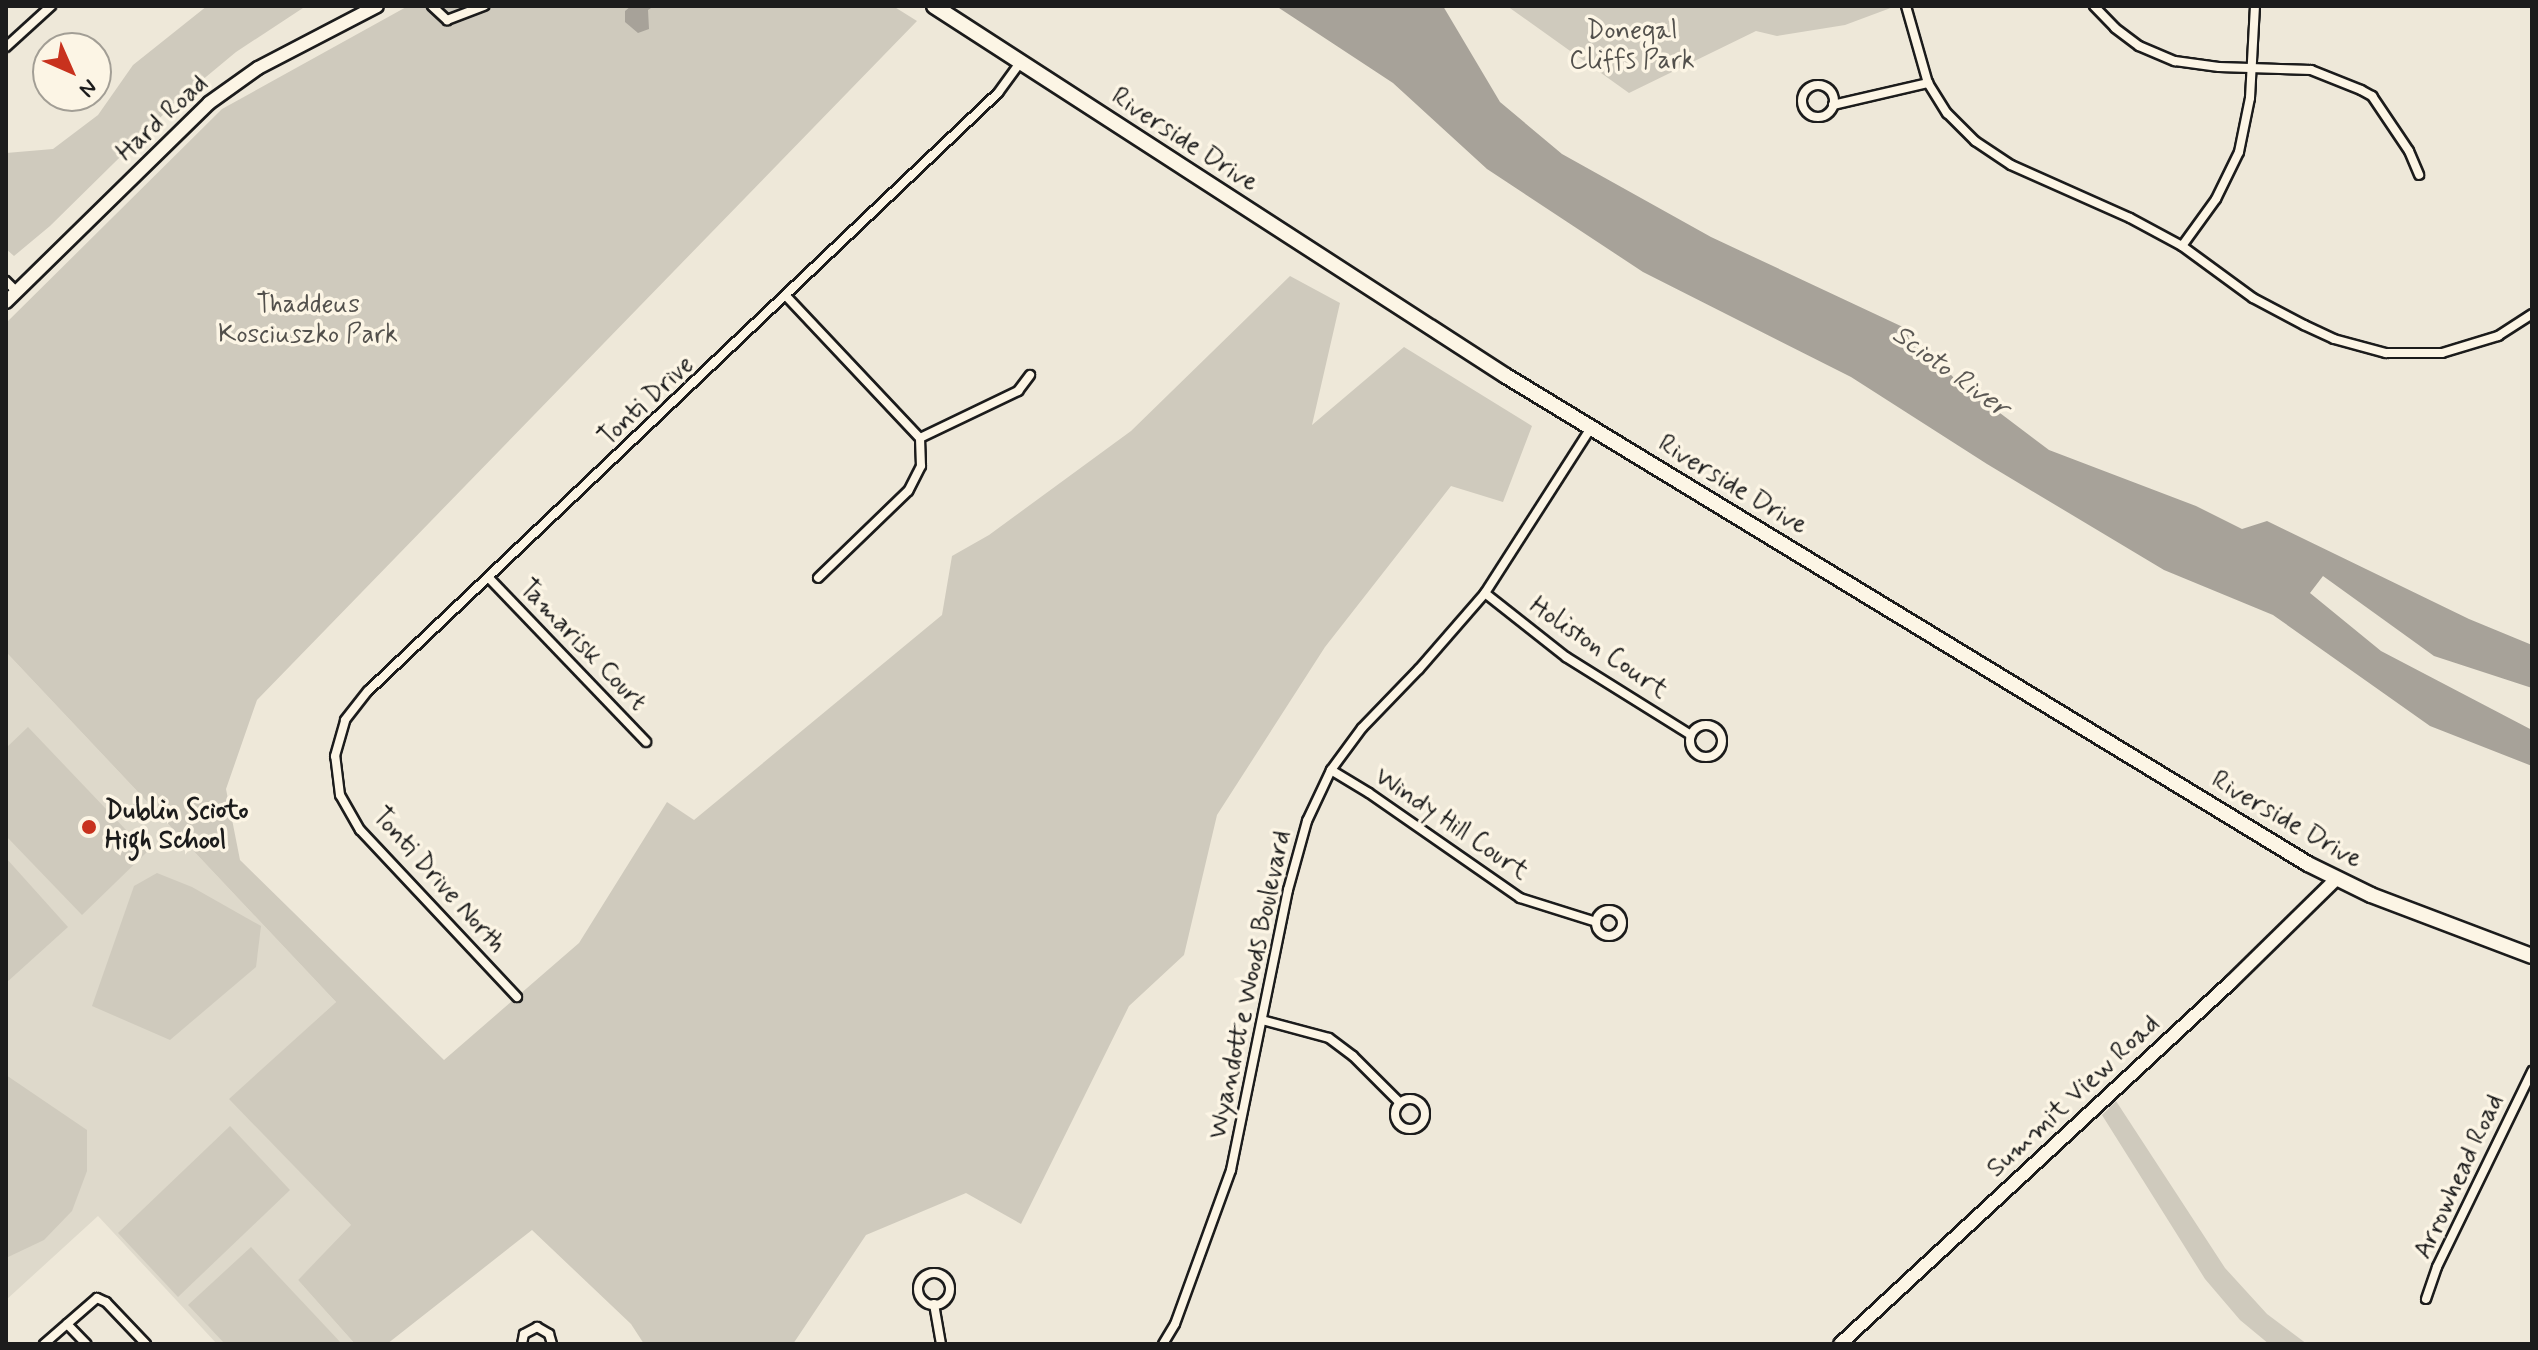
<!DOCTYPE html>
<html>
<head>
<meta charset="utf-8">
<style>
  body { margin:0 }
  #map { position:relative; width:2538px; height:1350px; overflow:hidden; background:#eee8d9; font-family:Mynerve,sans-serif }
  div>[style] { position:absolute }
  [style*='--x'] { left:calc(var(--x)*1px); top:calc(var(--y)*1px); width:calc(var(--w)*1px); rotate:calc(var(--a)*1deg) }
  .built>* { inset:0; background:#ded9cb }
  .green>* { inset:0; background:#cfcabd }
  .water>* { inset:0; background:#a7a299 }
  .roads { filter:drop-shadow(2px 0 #1c1c1c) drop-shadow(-2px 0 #1c1c1c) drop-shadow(0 2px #1c1c1c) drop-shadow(0 -2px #1c1c1c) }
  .street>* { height:8px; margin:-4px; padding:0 4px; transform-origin:4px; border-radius:4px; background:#fcf5e5 }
  .street>.ring { margin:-4px; padding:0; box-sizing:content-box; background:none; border:8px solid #fcf5e5; border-radius:50% }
  .secondary>* { height:12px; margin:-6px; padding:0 6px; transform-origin:6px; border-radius:6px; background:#fcf5e5 }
  .primary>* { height:14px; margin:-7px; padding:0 7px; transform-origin:7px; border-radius:7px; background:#fcf5e5 }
  .dots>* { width:22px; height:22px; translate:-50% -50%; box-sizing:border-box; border:4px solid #fcf5e5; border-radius:50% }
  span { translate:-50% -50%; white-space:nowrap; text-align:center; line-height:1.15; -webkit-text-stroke:7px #fcf5e5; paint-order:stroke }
  .park-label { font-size:26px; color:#52504c }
  .street-label { font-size:26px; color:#1c1c1c }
  .poi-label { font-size:26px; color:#1c1c1c; font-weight:700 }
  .left { translate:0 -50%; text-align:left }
  .water-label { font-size:28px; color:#5b5854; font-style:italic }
  .frame { position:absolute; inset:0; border:8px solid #1c1c1c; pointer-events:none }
  .north { position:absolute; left:32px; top:32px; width:80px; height:80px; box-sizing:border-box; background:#fcf5e5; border:2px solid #a29e95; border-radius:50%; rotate:135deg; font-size:22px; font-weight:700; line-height:32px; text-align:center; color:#1c1c1c }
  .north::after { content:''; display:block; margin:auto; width:28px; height:36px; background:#c8321e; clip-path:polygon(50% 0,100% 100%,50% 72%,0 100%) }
</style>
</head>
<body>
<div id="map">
  <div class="built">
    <div style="clip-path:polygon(6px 652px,336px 1002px,230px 1099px,352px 1226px,298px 1280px,355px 1344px,217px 1344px,98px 1216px,6px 1300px)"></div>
  </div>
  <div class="green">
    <div style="clip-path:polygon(207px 6px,306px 6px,236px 52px,177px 101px,50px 226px,14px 256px,6px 249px,6px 153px,53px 149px,98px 115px,133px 65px)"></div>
    <div style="clip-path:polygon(408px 6px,893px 6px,917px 21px,257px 700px,226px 789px,240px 860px,444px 1060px,579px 943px,667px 802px,694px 820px,942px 615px,952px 556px,989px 535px,1131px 431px,1290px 276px,1340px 303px,1312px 425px,1404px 347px,1532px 426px,1503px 502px,1451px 486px,1325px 647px,1217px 815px,1184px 955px,1129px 1006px,1021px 1224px,966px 1193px,866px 1235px,793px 1344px,644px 1344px,631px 1324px,532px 1230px,387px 1344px,355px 1344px,298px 1280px,351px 1225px,229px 1099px,336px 1002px,6px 652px,6px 323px,222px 109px)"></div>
    <div style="clip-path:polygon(1507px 6px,1896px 6px,1845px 25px,1777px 36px,1756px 31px,1629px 93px)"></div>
    <div style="clip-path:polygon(28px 727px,147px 852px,82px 915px,6px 836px,6px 748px)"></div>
    <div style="clip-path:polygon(6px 858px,68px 927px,6px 983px)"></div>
    <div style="clip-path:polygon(157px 873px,192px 887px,261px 926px,256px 967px,170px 1040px,92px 1006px,134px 886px)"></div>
    <div style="clip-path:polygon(6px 1075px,87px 1130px,87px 1171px,72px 1211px,44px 1240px,6px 1258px)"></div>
    <div style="clip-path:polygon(2116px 1101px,2225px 1268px,2267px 1314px,2307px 1344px,2269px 1344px,2240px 1320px,2205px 1279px,2102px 1115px)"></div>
    <div style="clip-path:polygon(230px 1126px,290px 1190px,178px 1297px,118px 1233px)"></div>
    <div style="clip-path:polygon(251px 1247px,342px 1344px,225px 1344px,188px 1305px)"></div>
  </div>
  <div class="water">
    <div style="clip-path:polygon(631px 6px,654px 6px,648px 10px,649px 29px,638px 33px,625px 22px,625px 11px)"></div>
    <div style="clip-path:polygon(1276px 6px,1443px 6px,1500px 102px,1562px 154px,1711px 237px,1905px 328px,1955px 379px,2049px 450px,2196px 506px,2242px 529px,2267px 521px,2469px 619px,2532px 645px,2532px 688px,2434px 656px,2323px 576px,2310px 593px,2381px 651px,2532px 730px,2532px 766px,2430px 726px,2273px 615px,2164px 570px,1987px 464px,1851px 377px,1643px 272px,1487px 169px,1393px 83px)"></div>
  </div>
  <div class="roads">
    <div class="street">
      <div style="--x:432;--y:6;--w:21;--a:43"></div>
      <div style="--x:447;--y:20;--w:40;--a:-21"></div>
      <div style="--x:1906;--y:6;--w:80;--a:74.1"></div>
      <div style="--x:1928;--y:83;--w:36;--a:58"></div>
      <div style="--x:1947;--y:113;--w:40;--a:45"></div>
      <div style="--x:1975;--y:141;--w:43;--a:33.7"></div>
      <div style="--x:2011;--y:165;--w:130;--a:24"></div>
      <div style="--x:2130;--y:218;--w:59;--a:28.3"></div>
      <div style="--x:2182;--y:246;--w:88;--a:36.2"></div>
      <div style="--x:2253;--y:298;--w:58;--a:27.9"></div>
      <div style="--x:2304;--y:325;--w:33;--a:25"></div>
      <div style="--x:2334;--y:339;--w:54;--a:15.1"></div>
      <div style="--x:2386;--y:353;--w:56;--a:0"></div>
      <div style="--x:2442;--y:353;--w:59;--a:-16.9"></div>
      <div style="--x:2498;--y:336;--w:40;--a:-32.9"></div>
      <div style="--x:2094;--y:6;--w:30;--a:46"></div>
      <div style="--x:2115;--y:28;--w:30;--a:37"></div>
      <div style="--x:2139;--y:46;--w:39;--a:23"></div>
      <div style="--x:2175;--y:61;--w:44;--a:7.8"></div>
      <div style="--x:2219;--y:67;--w:92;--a:1.9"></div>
      <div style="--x:2311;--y:70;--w:54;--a:21.8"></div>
      <div style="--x:2361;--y:90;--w:13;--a:29"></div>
      <div style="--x:2372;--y:96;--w:66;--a:56.1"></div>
      <div style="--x:2409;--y:151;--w:26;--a:67"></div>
      <div style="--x:6;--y:47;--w:61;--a:-42.3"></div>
      <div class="ring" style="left:1802px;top:85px;width:24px;height:24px"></div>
      <div style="--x:1833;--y:105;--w:98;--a:-13"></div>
      <div style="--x:2182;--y:246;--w:58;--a:-54.1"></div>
      <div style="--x:2216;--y:199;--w:52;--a:-63.9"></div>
      <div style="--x:2239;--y:152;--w:55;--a:-78.5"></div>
      <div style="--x:2250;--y:98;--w:92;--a:-86.9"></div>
      <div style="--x:6;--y:281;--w:16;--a:45"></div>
      <div style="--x:787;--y:297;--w:194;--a:46.7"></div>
      <div style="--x:920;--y:438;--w:28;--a:88"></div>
      <div style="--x:921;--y:466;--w:28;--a:117"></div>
      <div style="--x:908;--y:491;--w:125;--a:136"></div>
      <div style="--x:920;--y:438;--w:109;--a:-25.6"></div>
      <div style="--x:1018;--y:391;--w:20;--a:-53"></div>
      <div style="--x:489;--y:578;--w:227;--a:46.2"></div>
      <div style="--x:1485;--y:593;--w:103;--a:38.3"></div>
      <div style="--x:1566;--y:657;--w:147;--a:32"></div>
      <div class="ring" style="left:1690px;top:725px;width:24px;height:24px"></div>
      <div style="--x:1331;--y:770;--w:44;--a:31.2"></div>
      <div style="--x:1369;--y:793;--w:184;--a:34.8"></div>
      <div style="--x:1520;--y:898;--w:80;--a:17.5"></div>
      <div class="ring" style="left:1596px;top:910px;width:18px;height:18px"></div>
      <div style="--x:517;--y:997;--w:229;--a:-133.2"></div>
      <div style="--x:360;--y:830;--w:40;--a:-119.7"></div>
      <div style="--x:340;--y:795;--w:39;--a:-97"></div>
      <div style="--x:335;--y:756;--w:37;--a:-74"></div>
      <div style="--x:345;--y:720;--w:37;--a:-52"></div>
      <div style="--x:368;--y:691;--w:869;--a:-43.51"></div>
      <div style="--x:998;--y:93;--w:37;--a:-54"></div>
      <div style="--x:1262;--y:1020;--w:69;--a:15"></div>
      <div style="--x:1329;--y:1038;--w:30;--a:37"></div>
      <div style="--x:1353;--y:1056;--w:66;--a:45"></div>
      <div class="ring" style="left:1395px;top:1099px;width:22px;height:22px"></div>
      <div class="ring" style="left:918px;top:1273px;width:24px;height:24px"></div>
      <div style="--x:2426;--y:1299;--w:34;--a:-71"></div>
      <div style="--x:2437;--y:1267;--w:218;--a:-64.1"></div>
      <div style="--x:934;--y:1304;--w:41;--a:80.1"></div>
      <div style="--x:67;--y:1324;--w:28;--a:46"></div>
      <div style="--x:44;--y:1344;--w:70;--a:-41"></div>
      <div style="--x:97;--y:1298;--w:10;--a:24"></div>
      <div style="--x:106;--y:1302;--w:58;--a:46.4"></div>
      <div style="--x:522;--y:1344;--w:10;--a:-79"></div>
      <div style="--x:524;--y:1334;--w:15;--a:-28"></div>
      <div style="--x:537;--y:1327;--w:14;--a:30"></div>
      <div style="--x:549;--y:1334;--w:10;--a:73"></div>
      <div style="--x:1163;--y:1344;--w:23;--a:-59"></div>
      <div style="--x:1175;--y:1324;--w:164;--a:-70"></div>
      <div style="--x:1231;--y:1170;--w:286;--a:-78.5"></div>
      <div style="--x:1288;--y:890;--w:72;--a:-74.6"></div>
      <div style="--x:1307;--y:821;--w:56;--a:-64.8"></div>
      <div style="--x:1331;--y:770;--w:52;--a:-53.6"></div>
      <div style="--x:1362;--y:728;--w:82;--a:-46"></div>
      <div style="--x:1419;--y:669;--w:101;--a:-49"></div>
      <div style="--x:1485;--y:593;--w:196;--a:-57.3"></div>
    </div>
    <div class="secondary">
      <div style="--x:6;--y:302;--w:284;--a:-44.4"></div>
      <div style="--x:209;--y:103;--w:60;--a:-35.5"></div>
      <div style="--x:258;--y:68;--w:134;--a:-27.5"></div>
      <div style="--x:1840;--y:1344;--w:533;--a:-42.79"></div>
      <div style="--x:2231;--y:982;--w:147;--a:-44.4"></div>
    </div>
    <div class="primary">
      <div style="--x:934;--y:6;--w:681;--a:32.9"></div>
      <div style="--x:1506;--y:376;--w:939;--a:31.32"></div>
      <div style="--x:2308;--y:864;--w:70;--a:26.2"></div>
      <div style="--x:2371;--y:895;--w:172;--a:20.8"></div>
    </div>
  </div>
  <div class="dots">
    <div style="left:89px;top:827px;background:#c8321e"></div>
  </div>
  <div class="park-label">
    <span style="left:1632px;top:47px">Donegal<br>Cliffs Park</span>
    <span style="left:308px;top:321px">Thaddeus<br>Kosciuszko Park</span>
  </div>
  <div class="street-label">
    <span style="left:163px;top:119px;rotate:-43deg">Hard Road</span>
    <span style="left:1184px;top:141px;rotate:33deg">Riverside Drive</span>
    <span style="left:647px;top:402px;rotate:-43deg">Tonti Drive</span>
    <span style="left:1732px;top:486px;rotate:31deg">Riverside Drive</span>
    <span style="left:582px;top:646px;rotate:46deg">Tamarisk Court</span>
    <span style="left:1598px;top:649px;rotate:34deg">Holiston Court</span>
    <span style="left:2286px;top:821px;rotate:30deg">Riverside Drive</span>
    <span style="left:1451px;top:825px;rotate:34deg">Windy Hill Court</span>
    <span style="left:438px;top:881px;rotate:48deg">Tonti Drive North</span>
    <span style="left:1251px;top:985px;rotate:-78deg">Wyandotte Woods Boulevard</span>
    <span style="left:2074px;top:1097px;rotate:-43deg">Summit View Road</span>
    <span style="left:2460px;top:1177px;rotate:-65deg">Arrowhead Road</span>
  </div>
  <div class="poi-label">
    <span class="left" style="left:105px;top:827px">Dublin Scioto<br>High School</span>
  </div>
  <div class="water-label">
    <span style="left:1950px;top:372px;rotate:36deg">Scioto River</span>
  </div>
  <div class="frame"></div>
  <div class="north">N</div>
</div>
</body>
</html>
